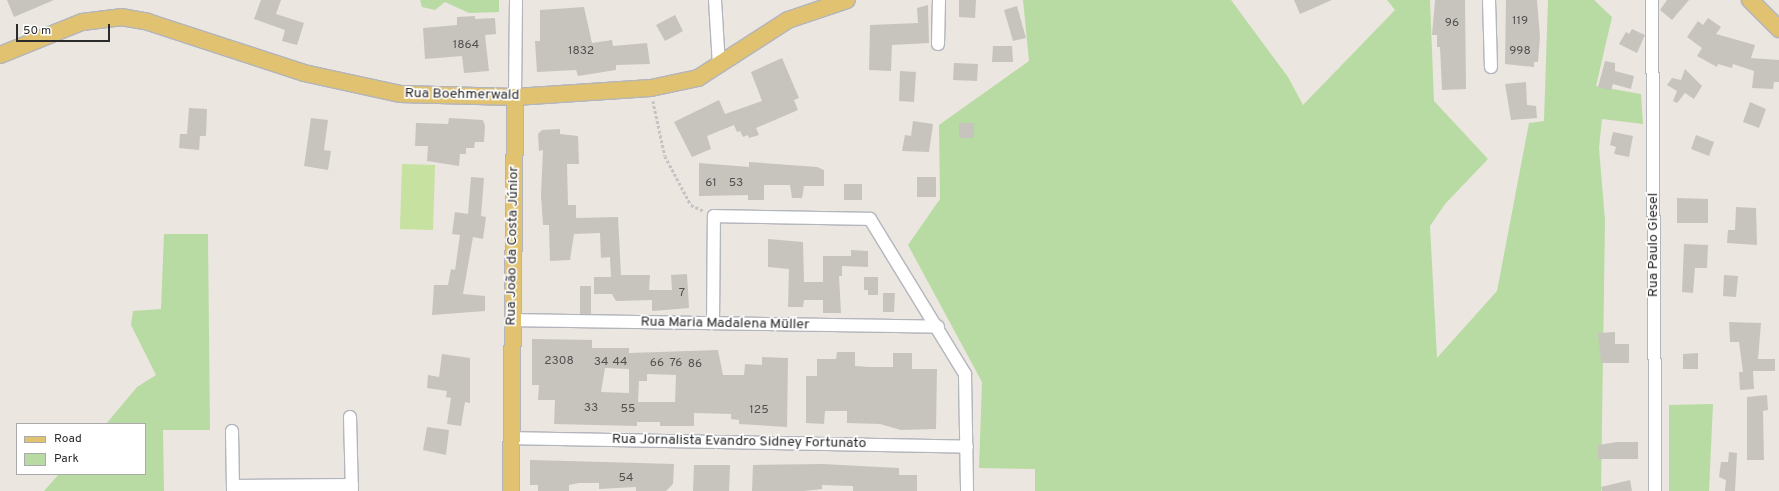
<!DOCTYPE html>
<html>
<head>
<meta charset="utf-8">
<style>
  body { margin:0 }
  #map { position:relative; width:1779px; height:491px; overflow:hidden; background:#ebe6df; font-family:Overpass,sans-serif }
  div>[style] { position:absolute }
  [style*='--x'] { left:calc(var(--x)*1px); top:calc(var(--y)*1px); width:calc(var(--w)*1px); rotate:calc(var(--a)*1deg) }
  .green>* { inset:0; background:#b8dba3 }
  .pitch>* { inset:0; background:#c7e1a0 }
  .building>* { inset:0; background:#c7c4be }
  .path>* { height:2.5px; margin-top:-1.25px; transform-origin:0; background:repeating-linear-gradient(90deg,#c4c4c4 0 3px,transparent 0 5px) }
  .roads { filter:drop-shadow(1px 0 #b3b5bd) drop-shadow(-1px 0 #b3b5bd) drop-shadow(0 1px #b3b5bd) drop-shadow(0 -1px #b3b5bd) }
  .minor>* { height:12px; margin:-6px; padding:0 6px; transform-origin:6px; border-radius:6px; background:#fff }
  .major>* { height:16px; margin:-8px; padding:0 8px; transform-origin:8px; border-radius:8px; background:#e0c270 }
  span { translate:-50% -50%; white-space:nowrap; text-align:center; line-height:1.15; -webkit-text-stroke:3.5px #fff; paint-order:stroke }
  .number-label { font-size:12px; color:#525150 }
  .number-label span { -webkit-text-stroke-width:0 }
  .street-label { font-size:14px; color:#2b2b2b }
  .legend { position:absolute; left:16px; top:423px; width:130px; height:52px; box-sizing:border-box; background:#fff; border:1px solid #aaa; margin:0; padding:5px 7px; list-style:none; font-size:12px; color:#2b2b2b }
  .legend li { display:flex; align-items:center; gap:8px; height:20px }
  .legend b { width:20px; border:1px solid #aaa }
  .scale { position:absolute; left:16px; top:24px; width:94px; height:18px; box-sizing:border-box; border:2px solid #2b2b2b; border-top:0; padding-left:5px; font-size:12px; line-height:14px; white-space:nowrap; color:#2b2b2b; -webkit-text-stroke:3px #fff; paint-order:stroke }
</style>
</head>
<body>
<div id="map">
  <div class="green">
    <div style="clip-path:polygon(420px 0,499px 0,499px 12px,469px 13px,445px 2px,435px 10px,422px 7px)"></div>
    <div style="clip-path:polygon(1023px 0,1231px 0,1288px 77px,1303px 105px,1395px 10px,1387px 0,1430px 0,1434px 101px,1488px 159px,1445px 204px,1430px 226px,1437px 358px,1497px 291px,1529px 123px,1544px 121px,1548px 0,1594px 0,1612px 17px,1596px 86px,1641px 94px,1643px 124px,1602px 119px,1599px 148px,1605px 220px,1601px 491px,1035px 491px,1035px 469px,979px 468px,982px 382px,908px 245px,940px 199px,939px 125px,1029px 61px)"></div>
    <div style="clip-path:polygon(164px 234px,208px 234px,210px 430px,163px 430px,164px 491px,44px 491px,59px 474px,145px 474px,145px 424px,106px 424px,137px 387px,156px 375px,131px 325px,133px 311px,161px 309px)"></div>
    <div style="clip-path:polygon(1713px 404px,1709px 491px,1669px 491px,1669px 405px)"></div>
  </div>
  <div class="pitch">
    <div style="clip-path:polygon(402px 164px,435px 165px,433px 230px,400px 229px)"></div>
  </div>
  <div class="building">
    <div style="clip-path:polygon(7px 0,54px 0,14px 17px)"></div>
    <div style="clip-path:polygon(261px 0,281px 0,276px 14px,304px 23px,297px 45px,282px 41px,285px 30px,254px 19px)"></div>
    <div style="clip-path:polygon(959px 0,976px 0,975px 18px,959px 17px)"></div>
    <div style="clip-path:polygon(1294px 0,1332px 0,1300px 14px)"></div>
    <div style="clip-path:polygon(1435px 0,1465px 0,1466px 89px,1442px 90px,1440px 47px,1437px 47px,1437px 35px,1432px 35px)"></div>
    <div style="clip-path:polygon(1506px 0,1537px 0,1540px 37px,1538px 62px,1534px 62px,1534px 67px,1505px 64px)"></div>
    <div style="clip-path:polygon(1667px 0,1689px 0,1672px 20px,1660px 10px)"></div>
    <div style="clip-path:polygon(928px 5px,929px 43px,892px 45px,891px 71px,869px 70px,870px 25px,918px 23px,917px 8px)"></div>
    <div style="clip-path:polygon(1017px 6px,1026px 38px,1013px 41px,1004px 10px)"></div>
    <div style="clip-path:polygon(584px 7px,592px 43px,612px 40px,613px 46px,647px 43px,650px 64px,616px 65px,616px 70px,578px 76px,576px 70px,537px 72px,535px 41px,540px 41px,540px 10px)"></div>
    <div style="clip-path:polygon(675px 15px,683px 31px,665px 41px,656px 25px)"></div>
    <div style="clip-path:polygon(475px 16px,475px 19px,495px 18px,496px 34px,485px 35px,489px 71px,464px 73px,462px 56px,425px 59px,423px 28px,457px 25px,457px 17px)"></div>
    <div style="clip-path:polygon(1708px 18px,1721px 27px,1716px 34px,1755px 45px,1751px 58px,1779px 60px,1779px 82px,1774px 82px,1773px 89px,1752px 88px,1754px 71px,1733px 64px,1732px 68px,1718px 64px,1717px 67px,1697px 56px,1702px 48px,1687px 37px,1698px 21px,1703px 25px)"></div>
    <div style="clip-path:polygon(1632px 29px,1645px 35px,1637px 53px,1619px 44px,1626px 32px,1629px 34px)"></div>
    <div style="clip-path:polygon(993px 46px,1012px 46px,1013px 62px,992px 62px)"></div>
    <div style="clip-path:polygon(782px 58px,799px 98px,794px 100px,798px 110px,756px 128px,759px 135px,749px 138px,748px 135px,743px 137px,740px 131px,737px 132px,734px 125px,707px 136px,711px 149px,692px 157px,674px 122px,719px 100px,725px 114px,762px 101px,751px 72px)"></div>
    <div style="clip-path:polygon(1605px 61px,1615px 63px,1615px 71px,1634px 76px,1631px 89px,1613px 84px,1611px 90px,1598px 87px)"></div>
    <div style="clip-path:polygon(954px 63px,978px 64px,977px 81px,953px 80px)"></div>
    <div style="clip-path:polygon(1685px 69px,1702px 86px,1694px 99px,1685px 93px,1677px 103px,1673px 101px,1677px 91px,1667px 85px,1672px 78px,1681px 80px)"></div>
    <div style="clip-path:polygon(900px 71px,916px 72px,914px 102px,899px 101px)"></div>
    <div style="clip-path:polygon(1526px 82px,1527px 105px,1536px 106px,1537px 118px,1511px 120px,1505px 84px)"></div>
    <div style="clip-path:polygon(1750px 102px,1766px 109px,1759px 128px,1743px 122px)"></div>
    <div style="clip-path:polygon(189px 108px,207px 109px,206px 136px,200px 136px,199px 150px,179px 148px,180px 134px,187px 134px)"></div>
    <div style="clip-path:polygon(311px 118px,328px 120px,324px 150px,331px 151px,328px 170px,304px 166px)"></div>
    <div style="clip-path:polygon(449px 118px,483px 120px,485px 126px,484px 142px,475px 142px,474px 148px,466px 148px,466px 154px,460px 154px,459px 166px,427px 161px,428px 146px,415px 146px,416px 123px,448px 124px)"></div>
    <div style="clip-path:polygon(913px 121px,933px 124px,929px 152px,902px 151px,905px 135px,911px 136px)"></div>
    <div style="clip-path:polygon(959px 123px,974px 123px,974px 138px,959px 138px)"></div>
    <div style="clip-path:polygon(560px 129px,560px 134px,578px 136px,579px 164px,567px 164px,568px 205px,576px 205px,576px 218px,618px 217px,621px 275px,650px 275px,649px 290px,672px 290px,671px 275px,687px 274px,689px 308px,652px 311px,652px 300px,616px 301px,612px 294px,594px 294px,594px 277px,611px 277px,610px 257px,601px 258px,600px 233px,574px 234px,570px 260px,550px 261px,549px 225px,543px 225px,541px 195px,543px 150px,539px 151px,538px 134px,542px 130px)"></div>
    <div style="clip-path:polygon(1613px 132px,1633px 136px,1629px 157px,1614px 154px,1616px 147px,1610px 145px)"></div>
    <div style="clip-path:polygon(1696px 135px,1714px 142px,1709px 156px,1691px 149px)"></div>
    <div style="clip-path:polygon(749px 162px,817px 167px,824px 170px,824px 186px,804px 186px,802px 198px,792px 198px,790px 185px,764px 185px,764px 200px,748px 200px,748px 195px,699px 196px,699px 163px,749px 167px)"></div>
    <div style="clip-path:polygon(471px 177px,484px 178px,481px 216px,486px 217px,483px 239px,473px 237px,463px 294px,485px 296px,485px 311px,432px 315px,434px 285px,448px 285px,451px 269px,455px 270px,460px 235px,452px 234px,455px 212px,468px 214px)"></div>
    <div style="clip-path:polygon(917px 177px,936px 177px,936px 197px,917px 197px)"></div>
    <div style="clip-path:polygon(844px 184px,862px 184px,862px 200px,844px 200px)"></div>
    <div style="clip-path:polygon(1677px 198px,1708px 199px,1708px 223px,1677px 223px)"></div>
    <div style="clip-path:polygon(1736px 207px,1756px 208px,1757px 245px,1727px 243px,1728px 230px,1735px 230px)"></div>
    <div style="clip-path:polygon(768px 239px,803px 242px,804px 282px,823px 282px,823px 256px,851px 256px,851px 250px,868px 251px,868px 267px,842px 266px,842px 276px,839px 276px,841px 313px,823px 313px,823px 300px,804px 300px,803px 307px,788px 307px,789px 269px,768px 267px)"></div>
    <div style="clip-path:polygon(1684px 244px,1708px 245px,1707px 268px,1695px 268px,1693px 293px,1682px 292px)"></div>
    <div style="clip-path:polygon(1724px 275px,1738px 276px,1736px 297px,1723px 296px)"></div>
    <div style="clip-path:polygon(864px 277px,878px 277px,878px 295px,868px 295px,868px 290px,864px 290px)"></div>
    <div style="clip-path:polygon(580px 286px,591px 286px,591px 314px,580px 314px)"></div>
    <div style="clip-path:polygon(883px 293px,895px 293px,894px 312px,883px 312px)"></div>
    <div style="clip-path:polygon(1729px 322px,1761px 323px,1758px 359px,1775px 359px,1775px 371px,1753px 371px,1754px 389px,1740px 390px,1739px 372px,1743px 372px,1739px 342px,1730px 342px)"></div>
    <div style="clip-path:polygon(1615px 332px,1615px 344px,1629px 344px,1629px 363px,1601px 363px,1598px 333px)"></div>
    <div style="clip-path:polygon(evenodd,532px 339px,592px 340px,592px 348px,629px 348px,629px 353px,718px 350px,723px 375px,744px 375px,745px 364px,762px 365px,762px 357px,788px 358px,787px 427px,739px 424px,739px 420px,731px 419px,731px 414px,694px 413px,694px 426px,660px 426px,660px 422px,637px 422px,637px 426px,554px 424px,555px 400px,538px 400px,539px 385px,532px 385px,532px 339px,605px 368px,629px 369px,629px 393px,601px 392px,605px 368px,532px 339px,647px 374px,676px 375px,675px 402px,638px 402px,639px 381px,647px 381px,647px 374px)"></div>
    <div style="clip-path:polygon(837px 352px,855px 352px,855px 366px,870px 367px,893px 367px,893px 353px,912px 353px,912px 369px,937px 369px,936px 429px,901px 430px,880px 424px,847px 423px,847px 411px,825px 411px,824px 424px,806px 423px,806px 376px,817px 376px,817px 359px,836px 359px)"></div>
    <div style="clip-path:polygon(1698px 353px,1698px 369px,1683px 369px,1683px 354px)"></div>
    <div style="clip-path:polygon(442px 354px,470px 358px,470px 403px,465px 402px,461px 426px,447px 424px,451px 398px,446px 397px,447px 391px,427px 388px,428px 375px,439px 377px)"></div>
    <div style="clip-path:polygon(1767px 395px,1768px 410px,1763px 411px,1764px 460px,1747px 460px,1747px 397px)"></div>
    <div style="clip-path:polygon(427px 427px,449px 430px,446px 455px,423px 450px)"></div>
    <div style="clip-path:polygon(1617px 442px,1638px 442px,1638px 459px,1598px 459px,1598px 445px)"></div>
    <div style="clip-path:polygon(1729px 452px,1737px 453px,1735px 491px,1725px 491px,1726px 480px,1719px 477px,1721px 462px,1728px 462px)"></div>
    <div style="clip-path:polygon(530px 460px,674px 464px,673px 484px,666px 491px,636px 491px,636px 487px,599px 489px,599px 483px,579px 483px,569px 485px,569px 491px,538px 491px,538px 485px,530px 485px)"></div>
    <div style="clip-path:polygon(823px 464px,899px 468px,899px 475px,917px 475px,917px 491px,853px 491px,853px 486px,822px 485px,822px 489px,804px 491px,752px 491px,753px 465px)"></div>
    <div style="clip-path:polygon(694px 465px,730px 465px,729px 491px,693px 491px)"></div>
    <div style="clip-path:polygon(1630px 480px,1632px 491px,1602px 491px,1601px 487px)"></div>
  </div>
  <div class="path">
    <div style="--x:653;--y:101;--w:56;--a:77.7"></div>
    <div style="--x:665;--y:156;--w:55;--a:62"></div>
    <div style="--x:691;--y:205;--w:14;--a:25"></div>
  </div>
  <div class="roads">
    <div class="minor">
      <div style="--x:715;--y:0;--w:65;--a:86.5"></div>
      <div style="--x:1489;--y:0;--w:67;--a:88.3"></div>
      <div style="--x:1652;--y:0;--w:491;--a:89.6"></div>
      <div style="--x:938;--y:44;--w:44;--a:-88.7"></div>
      <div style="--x:515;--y:97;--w:97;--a:-89.4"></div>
      <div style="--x:513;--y:320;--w:425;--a:0.9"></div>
      <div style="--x:713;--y:323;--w:107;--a:-89.5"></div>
      <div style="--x:714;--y:216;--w:156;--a:1.1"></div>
      <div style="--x:870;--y:219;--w:182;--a:58.5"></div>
      <div style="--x:965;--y:374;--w:117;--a:89"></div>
      <div style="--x:350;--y:417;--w:74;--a:88.5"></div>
      <div style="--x:232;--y:431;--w:60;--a:89"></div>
      <div style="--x:511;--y:438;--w:456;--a:1.1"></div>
      <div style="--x:233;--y:486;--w:119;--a:-0.5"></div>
    </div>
    <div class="major">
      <div style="--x:1750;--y:0;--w:41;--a:45"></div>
      <div style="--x:0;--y:55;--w:88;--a:-21.9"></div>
      <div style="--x:82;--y:22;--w:39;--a:-7"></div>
      <div style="--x:121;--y:17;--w:27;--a:10"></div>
      <div style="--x:148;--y:22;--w:164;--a:18.1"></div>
      <div style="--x:304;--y:73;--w:98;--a:12.3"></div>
      <div style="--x:400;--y:94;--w:115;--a:1.5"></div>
      <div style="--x:515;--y:97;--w:136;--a:-3.8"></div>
      <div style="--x:651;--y:88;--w:48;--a:-12"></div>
      <div style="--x:698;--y:78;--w:107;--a:-32.8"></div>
      <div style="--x:788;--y:20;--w:62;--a:-18.7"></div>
      <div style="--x:511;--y:491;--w:394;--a:-89.4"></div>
    </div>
  </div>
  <div class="number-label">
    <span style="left:1520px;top:22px">119</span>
    <span style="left:1452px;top:24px">96</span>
    <span style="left:466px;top:46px">1864</span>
    <span style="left:581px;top:52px">1832</span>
    <span style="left:1520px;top:52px">998</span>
    <span style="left:711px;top:184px">61</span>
    <span style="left:736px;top:184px">53</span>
    <span style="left:682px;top:294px">7</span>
    <span style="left:559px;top:362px">2308</span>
    <span style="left:601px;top:363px">34</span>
    <span style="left:620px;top:363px">44</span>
    <span style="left:657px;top:364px">66</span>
    <span style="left:676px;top:364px">76</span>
    <span style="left:695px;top:365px">86</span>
    <span style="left:591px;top:409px">33</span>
    <span style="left:628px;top:410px">55</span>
    <span style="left:759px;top:411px">125</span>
    <span style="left:626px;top:479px">54</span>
  </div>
  <div class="street-label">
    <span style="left:462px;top:95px;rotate:1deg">Rua Boehmerwald</span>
    <span style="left:1654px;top:245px;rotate:-90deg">Rua Paulo Giesel</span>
    <span style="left:513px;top:246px;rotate:-89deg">Rua João da Costa Júnior</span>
    <span style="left:725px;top:324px;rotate:1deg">Rua Maria Madalena Müller</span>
    <span style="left:739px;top:442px;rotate:1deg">Rua Jornalista Evandro Sidney Fortunato</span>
  </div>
  <ul class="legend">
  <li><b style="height:5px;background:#e0c270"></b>Road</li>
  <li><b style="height:11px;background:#b8dba3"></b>Park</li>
  </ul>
  <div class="scale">50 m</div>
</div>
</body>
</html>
